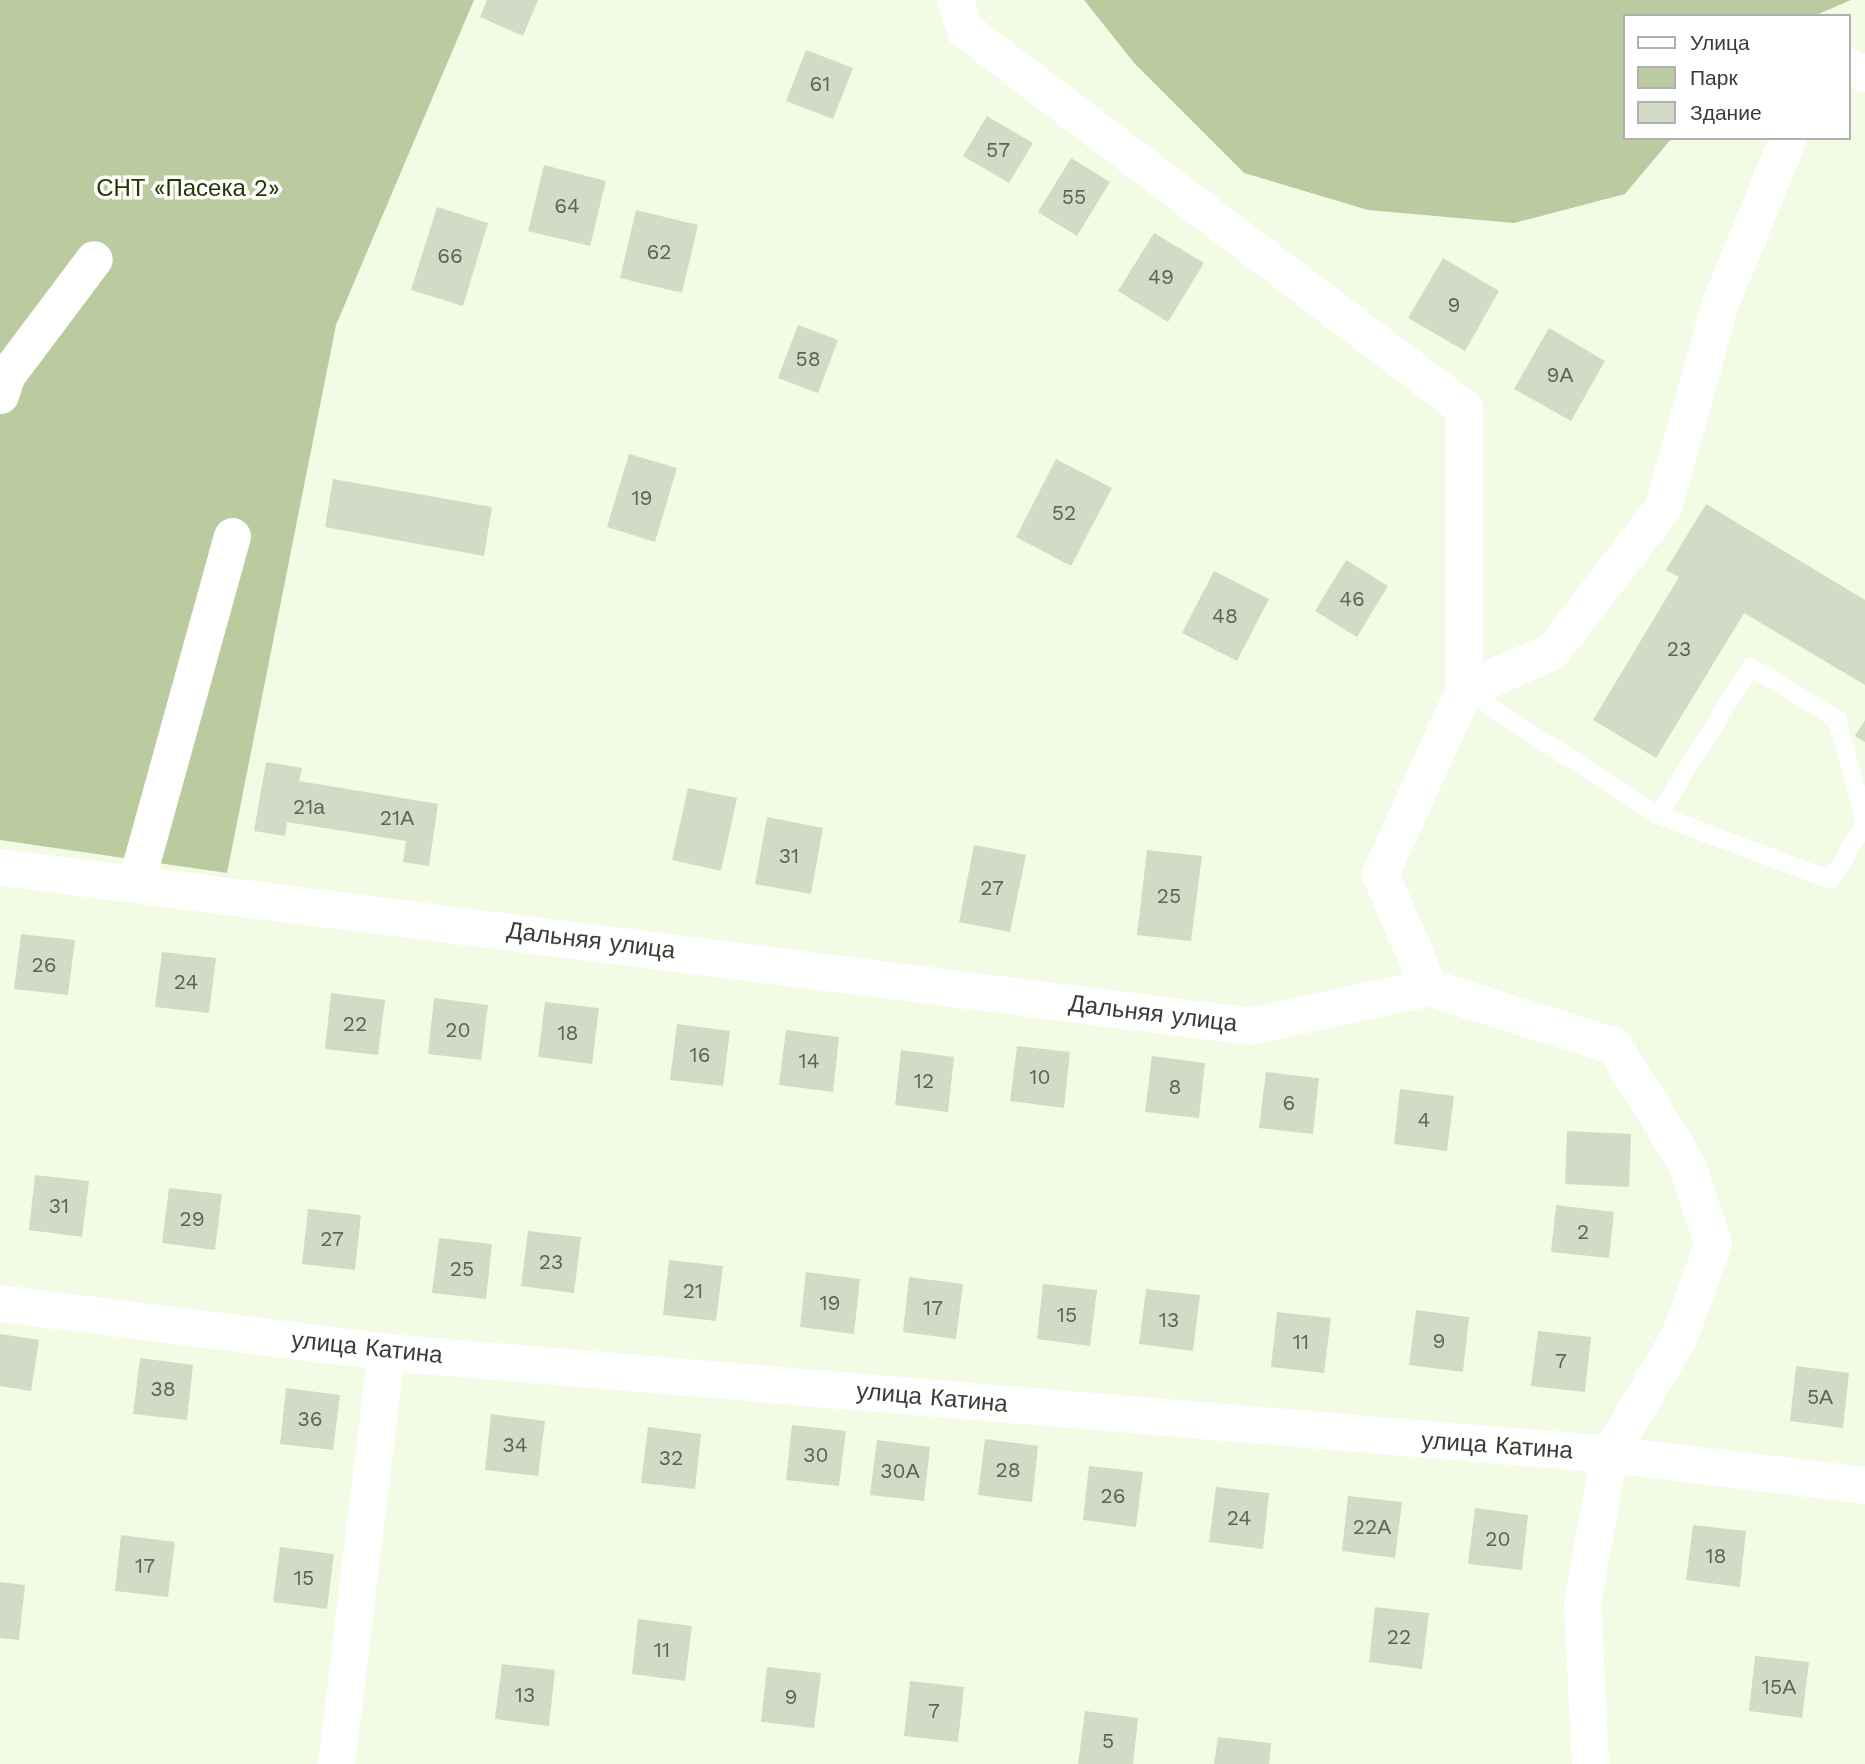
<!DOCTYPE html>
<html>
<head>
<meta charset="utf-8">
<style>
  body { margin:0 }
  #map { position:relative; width:1865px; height:1764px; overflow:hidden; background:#f2fce5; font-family:"Work Sans",sans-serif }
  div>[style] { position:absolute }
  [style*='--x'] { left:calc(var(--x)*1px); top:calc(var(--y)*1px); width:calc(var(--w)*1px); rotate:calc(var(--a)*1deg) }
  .green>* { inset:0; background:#bacc9f }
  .building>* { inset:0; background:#d2dbc5 }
  .lane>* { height:18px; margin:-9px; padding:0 9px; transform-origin:9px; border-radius:9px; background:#fff }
  .street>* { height:37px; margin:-18.5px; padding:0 18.5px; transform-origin:18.5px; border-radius:18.5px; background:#fff }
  span { translate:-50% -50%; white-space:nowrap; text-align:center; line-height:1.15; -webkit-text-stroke:7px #fff; paint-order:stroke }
  .number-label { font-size:21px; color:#5f6458 }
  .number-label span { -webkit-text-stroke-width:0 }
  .park-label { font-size:24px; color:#263601 }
  .street-label { font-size:24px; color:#393d34 }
  .legend { position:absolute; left:1623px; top:14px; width:228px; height:126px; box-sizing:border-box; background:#fff; border:2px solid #b0b1ae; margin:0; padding:9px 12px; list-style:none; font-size:21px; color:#393d34 }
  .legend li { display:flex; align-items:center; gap:14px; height:35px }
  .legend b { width:35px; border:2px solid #b0b1ae }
</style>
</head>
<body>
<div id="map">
  <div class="green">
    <div style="clip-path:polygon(0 0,474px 0,336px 325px,227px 873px,0 840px)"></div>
    <div style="clip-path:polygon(1084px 0,1851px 0,1814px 16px,1625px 16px,1625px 138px,1672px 138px,1625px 194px,1514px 223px,1368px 210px,1244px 173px,1135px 64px)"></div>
  </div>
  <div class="building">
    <div style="clip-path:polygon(487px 0,538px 0,523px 36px,480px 17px)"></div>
    <div style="clip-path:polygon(806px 50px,853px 68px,833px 119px,786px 101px)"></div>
    <div style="clip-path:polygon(987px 116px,1033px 143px,1009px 183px,963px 156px)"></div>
    <div style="clip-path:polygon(1071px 158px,1110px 182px,1077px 236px,1038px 212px)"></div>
    <div style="clip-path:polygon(544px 165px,606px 181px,590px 246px,528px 231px)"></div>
    <div style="clip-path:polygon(437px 207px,488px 223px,463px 306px,411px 290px)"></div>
    <div style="clip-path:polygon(636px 210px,698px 225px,682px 293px,620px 278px)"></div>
    <div style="clip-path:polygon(1154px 233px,1204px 263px,1168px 322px,1118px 291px)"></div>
    <div style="clip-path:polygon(1443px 258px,1499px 291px,1465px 351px,1408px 318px)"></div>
    <div style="clip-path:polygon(798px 325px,838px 340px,818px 393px,778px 378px)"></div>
    <div style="clip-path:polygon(1549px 328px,1605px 361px,1571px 421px,1514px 389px)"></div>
    <div style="clip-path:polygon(629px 454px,677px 468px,655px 542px,607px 527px)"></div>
    <div style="clip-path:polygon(1056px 459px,1112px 488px,1071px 566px,1016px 537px)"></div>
    <div style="clip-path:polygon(333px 479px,492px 507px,484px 556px,325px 527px)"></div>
    <div style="clip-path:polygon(1706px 504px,1865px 600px,1865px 685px,1744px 613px,1656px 758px,1593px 720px,1679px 577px,1666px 570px)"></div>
    <div style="clip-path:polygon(1346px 560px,1388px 586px,1357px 637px,1315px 611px)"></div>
    <div style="clip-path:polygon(1214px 571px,1269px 599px,1237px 661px,1182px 633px)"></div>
    <div style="clip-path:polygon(1865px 720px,1865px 742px,1855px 736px)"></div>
    <div style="clip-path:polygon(266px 762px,302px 768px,299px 781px,438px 804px,429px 866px,403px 862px,406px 841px,287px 822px,285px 836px,254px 831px)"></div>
    <div style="clip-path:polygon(688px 788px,737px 798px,721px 871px,672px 860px)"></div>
    <div style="clip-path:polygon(767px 817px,823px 828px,811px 894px,755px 884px)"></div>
    <div style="clip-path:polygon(974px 845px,1026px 855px,1010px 932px,959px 922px)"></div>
    <div style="clip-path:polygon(1147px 850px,1202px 856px,1191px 941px,1137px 935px)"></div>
    <div style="clip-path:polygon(21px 934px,75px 940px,68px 995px,14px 989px)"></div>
    <div style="clip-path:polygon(162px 952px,216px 958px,209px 1013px,155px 1007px)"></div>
    <div style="clip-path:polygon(331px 993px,385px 1000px,378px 1055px,325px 1049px)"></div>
    <div style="clip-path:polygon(434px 998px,488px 1005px,481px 1060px,428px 1054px)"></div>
    <div style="clip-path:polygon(545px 1002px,599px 1008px,592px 1064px,538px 1057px)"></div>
    <div style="clip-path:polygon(677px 1024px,730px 1031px,723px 1086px,670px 1080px)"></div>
    <div style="clip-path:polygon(786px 1030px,839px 1037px,833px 1092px,779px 1085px)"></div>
    <div style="clip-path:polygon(1017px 1046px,1070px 1052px,1064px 1108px,1010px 1101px)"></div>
    <div style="clip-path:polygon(901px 1050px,954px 1057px,948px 1112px,895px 1105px)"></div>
    <div style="clip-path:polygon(1152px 1056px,1205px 1063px,1199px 1118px,1145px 1112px)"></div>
    <div style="clip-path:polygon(1266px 1072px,1319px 1078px,1313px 1134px,1259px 1128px)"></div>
    <div style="clip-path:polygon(1400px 1089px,1454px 1096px,1447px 1151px,1394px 1144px)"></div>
    <div style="clip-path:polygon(1567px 1131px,1631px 1134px,1629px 1187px,1565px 1184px)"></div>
    <div style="clip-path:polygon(35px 1175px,89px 1181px,82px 1237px,29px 1230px)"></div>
    <div style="clip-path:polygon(169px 1188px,222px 1194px,215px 1250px,162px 1243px)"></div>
    <div style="clip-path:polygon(1556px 1205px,1614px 1212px,1609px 1258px,1551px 1252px)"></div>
    <div style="clip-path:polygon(308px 1209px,361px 1215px,355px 1270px,302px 1264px)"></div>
    <div style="clip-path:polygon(528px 1231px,581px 1237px,574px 1293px,521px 1286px)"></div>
    <div style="clip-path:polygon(439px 1238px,492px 1244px,486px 1299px,432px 1293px)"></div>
    <div style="clip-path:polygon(669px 1260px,723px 1266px,716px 1321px,663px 1315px)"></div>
    <div style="clip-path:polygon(806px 1272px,860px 1279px,854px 1334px,800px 1327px)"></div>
    <div style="clip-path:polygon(909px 1277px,963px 1284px,956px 1339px,903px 1332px)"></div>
    <div style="clip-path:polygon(1043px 1284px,1097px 1290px,1090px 1346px,1037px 1339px)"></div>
    <div style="clip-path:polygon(1146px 1289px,1200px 1295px,1193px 1351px,1139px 1344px)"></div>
    <div style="clip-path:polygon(1416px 1310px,1469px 1317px,1463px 1372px,1409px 1365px)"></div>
    <div style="clip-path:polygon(1277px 1312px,1331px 1318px,1324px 1373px,1271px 1367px)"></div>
    <div style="clip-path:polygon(1538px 1331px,1591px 1337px,1585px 1392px,1531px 1386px)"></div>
    <div style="clip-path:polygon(0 1334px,39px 1340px,31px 1391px,0 1386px)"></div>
    <div style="clip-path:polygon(140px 1358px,193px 1365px,187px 1420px,133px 1414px)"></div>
    <div style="clip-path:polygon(1796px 1366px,1849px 1373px,1843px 1428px,1790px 1421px)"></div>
    <div style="clip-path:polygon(286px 1388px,340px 1395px,333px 1450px,280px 1444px)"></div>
    <div style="clip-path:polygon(491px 1414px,545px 1421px,538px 1476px,485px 1470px)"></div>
    <div style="clip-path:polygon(792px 1425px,846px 1431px,839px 1486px,786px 1480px)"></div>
    <div style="clip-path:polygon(648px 1427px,701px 1434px,695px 1489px,641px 1483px)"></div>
    <div style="clip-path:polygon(985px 1439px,1038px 1446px,1032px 1502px,978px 1495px)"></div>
    <div style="clip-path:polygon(877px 1440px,930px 1447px,924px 1501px,870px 1495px)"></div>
    <div style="clip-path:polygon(1089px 1466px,1143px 1472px,1136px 1527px,1083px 1520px)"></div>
    <div style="clip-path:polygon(1216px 1487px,1269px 1493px,1263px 1549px,1209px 1542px)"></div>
    <div style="clip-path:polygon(1348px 1496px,1402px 1502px,1395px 1558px,1342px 1551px)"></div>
    <div style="clip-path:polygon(1475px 1508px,1528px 1515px,1522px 1570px,1468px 1564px)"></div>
    <div style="clip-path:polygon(1693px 1525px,1746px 1531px,1740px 1587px,1686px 1580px)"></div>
    <div style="clip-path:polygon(121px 1535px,175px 1542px,168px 1597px,115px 1591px)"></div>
    <div style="clip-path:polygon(280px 1547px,334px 1554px,327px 1609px,273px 1602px)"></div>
    <div style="clip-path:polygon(0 1582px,25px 1585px,19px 1640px,0 1638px)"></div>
    <div style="clip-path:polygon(1375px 1607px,1429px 1613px,1422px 1669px,1369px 1662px)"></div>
    <div style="clip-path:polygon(638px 1619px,692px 1626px,685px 1681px,632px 1674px)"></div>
    <div style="clip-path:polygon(1755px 1656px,1809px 1662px,1802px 1718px,1749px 1711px)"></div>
    <div style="clip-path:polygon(502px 1664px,555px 1670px,549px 1726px,495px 1719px)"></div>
    <div style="clip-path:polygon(767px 1667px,821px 1673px,814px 1728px,761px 1722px)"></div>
    <div style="clip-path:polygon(910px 1681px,964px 1687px,958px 1742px,904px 1736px)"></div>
    <div style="clip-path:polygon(1085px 1711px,1138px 1718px,1133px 1764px,1078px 1764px)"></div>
    <div style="clip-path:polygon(1218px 1737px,1271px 1743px,1269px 1764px,1214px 1764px)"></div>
  </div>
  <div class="lane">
    <div style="--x:1464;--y:690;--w:231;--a:32.8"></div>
    <div style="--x:1658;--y:815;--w:185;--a:20.6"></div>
    <div style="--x:1831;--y:880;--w:66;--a:-59.2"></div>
    <div style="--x:1658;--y:815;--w:175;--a:-57.9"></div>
    <div style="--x:1751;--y:667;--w:100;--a:31.2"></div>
    <div style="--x:1837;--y:719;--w:107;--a:74.8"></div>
  </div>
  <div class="street">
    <div style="--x:955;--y:0;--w:32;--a:72"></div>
    <div style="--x:965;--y:30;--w:626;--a:37.14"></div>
    <div style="--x:1464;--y:408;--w:282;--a:90"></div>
    <div style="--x:1464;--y:690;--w:96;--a:-23.9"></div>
    <div style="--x:1552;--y:651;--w:182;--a:-52.4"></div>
    <div style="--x:1663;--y:507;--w:212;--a:-74.4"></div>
    <div style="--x:1720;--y:303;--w:178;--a:-67.6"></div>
    <div style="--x:1849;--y:67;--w:17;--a:21"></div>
    <div style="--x:0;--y:395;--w:20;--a:-72"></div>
    <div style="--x:6;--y:376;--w:146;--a:-53.1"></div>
    <div style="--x:0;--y:867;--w:1259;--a:7.25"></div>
    <div style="--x:1249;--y:1026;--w:184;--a:-12.2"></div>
    <div style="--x:1429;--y:987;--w:194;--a:17.7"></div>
    <div style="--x:1614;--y:1046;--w:137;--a:58.4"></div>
    <div style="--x:1686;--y:1163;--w:85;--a:71.6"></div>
    <div style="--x:1713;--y:1244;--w:100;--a:110.4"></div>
    <div style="--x:1678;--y:1338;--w:135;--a:120.7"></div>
    <div style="--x:1609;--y:1454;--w:149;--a:100.4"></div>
    <div style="--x:1582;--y:1601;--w:163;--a:87.2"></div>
    <div style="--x:136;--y:882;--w:359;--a:-74.5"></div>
    <div style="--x:1429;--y:987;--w:123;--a:-113.4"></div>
    <div style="--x:1380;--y:874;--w:202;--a:-65.5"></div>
    <div style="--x:0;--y:1303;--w:389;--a:7.2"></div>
    <div style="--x:386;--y:1352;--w:1227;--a:4.77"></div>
    <div style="--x:1609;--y:1454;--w:258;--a:6.9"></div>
    <div style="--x:336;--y:1764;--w:415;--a:-83.1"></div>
  </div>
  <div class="number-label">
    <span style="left:820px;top:84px">61</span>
    <span style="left:998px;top:150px">57</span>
    <span style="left:1074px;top:197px">55</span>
    <span style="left:567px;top:206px">64</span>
    <span style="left:659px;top:252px">62</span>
    <span style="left:450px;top:256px">66</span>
    <span style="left:1161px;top:277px">49</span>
    <span style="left:1454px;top:305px">9</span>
    <span style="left:808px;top:359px">58</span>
    <span style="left:1560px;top:375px">9А</span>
    <span style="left:642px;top:498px">19</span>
    <span style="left:1064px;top:513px">52</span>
    <span style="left:1352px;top:599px">46</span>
    <span style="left:1225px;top:616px">48</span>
    <span style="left:1679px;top:649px">23</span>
    <span style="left:309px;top:807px">21а</span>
    <span style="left:397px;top:818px">21А</span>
    <span style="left:789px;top:856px">31</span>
    <span style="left:992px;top:888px">27</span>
    <span style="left:1169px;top:896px">25</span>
    <span style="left:44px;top:965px">26</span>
    <span style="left:186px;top:982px">24</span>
    <span style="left:355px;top:1024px">22</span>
    <span style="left:458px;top:1030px">20</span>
    <span style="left:568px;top:1033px">18</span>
    <span style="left:700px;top:1055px">16</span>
    <span style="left:809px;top:1061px">14</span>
    <span style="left:1040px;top:1077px">10</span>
    <span style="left:924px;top:1081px">12</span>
    <span style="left:1175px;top:1087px">8</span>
    <span style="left:1289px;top:1103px">6</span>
    <span style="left:1424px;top:1120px">4</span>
    <span style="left:59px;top:1206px">31</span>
    <span style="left:192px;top:1219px">29</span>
    <span style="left:1583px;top:1232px">2</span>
    <span style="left:332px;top:1239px">27</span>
    <span style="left:551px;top:1262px">23</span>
    <span style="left:462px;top:1269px">25</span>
    <span style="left:693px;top:1291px">21</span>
    <span style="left:830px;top:1303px">19</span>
    <span style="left:933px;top:1308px">17</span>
    <span style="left:1067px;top:1315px">15</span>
    <span style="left:1169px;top:1320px">13</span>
    <span style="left:1439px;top:1341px">9</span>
    <span style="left:1301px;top:1342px">11</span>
    <span style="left:1561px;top:1361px">7</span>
    <span style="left:163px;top:1389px">38</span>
    <span style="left:1820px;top:1397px">5А</span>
    <span style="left:310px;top:1419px">36</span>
    <span style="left:515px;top:1445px">34</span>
    <span style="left:816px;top:1455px">30</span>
    <span style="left:671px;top:1458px">32</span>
    <span style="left:1008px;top:1470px">28</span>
    <span style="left:900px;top:1471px">30А</span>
    <span style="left:1113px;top:1496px">26</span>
    <span style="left:1239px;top:1518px">24</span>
    <span style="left:1372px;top:1527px">22А</span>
    <span style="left:1498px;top:1539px">20</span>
    <span style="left:1716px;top:1556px">18</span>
    <span style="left:145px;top:1566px">17</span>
    <span style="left:304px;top:1578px">15</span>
    <span style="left:1399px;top:1637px">22</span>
    <span style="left:662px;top:1650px">11</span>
    <span style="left:1779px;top:1687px">15А</span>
    <span style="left:525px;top:1695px">13</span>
    <span style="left:791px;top:1697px">9</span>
    <span style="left:934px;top:1711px">7</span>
    <span style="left:1108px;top:1741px">5</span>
  </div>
  <div class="park-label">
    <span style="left:188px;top:189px">СНТ «Пасека 2»</span>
  </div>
  <div class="street-label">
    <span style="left:591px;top:941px;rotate:7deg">Дальняя улица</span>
    <span style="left:1153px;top:1014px;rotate:7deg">Дальняя улица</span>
    <span style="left:367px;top:1348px;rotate:6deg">улица Катина</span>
    <span style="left:932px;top:1398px;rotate:5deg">улица Катина</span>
    <span style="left:1497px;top:1446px;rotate:4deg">улица Катина</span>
  </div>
  <ul class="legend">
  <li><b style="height:9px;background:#fff"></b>Улица</li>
  <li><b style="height:19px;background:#bacc9f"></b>Парк</li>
  <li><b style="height:19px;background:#d2dbc5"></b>Здание</li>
  </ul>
</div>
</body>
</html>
